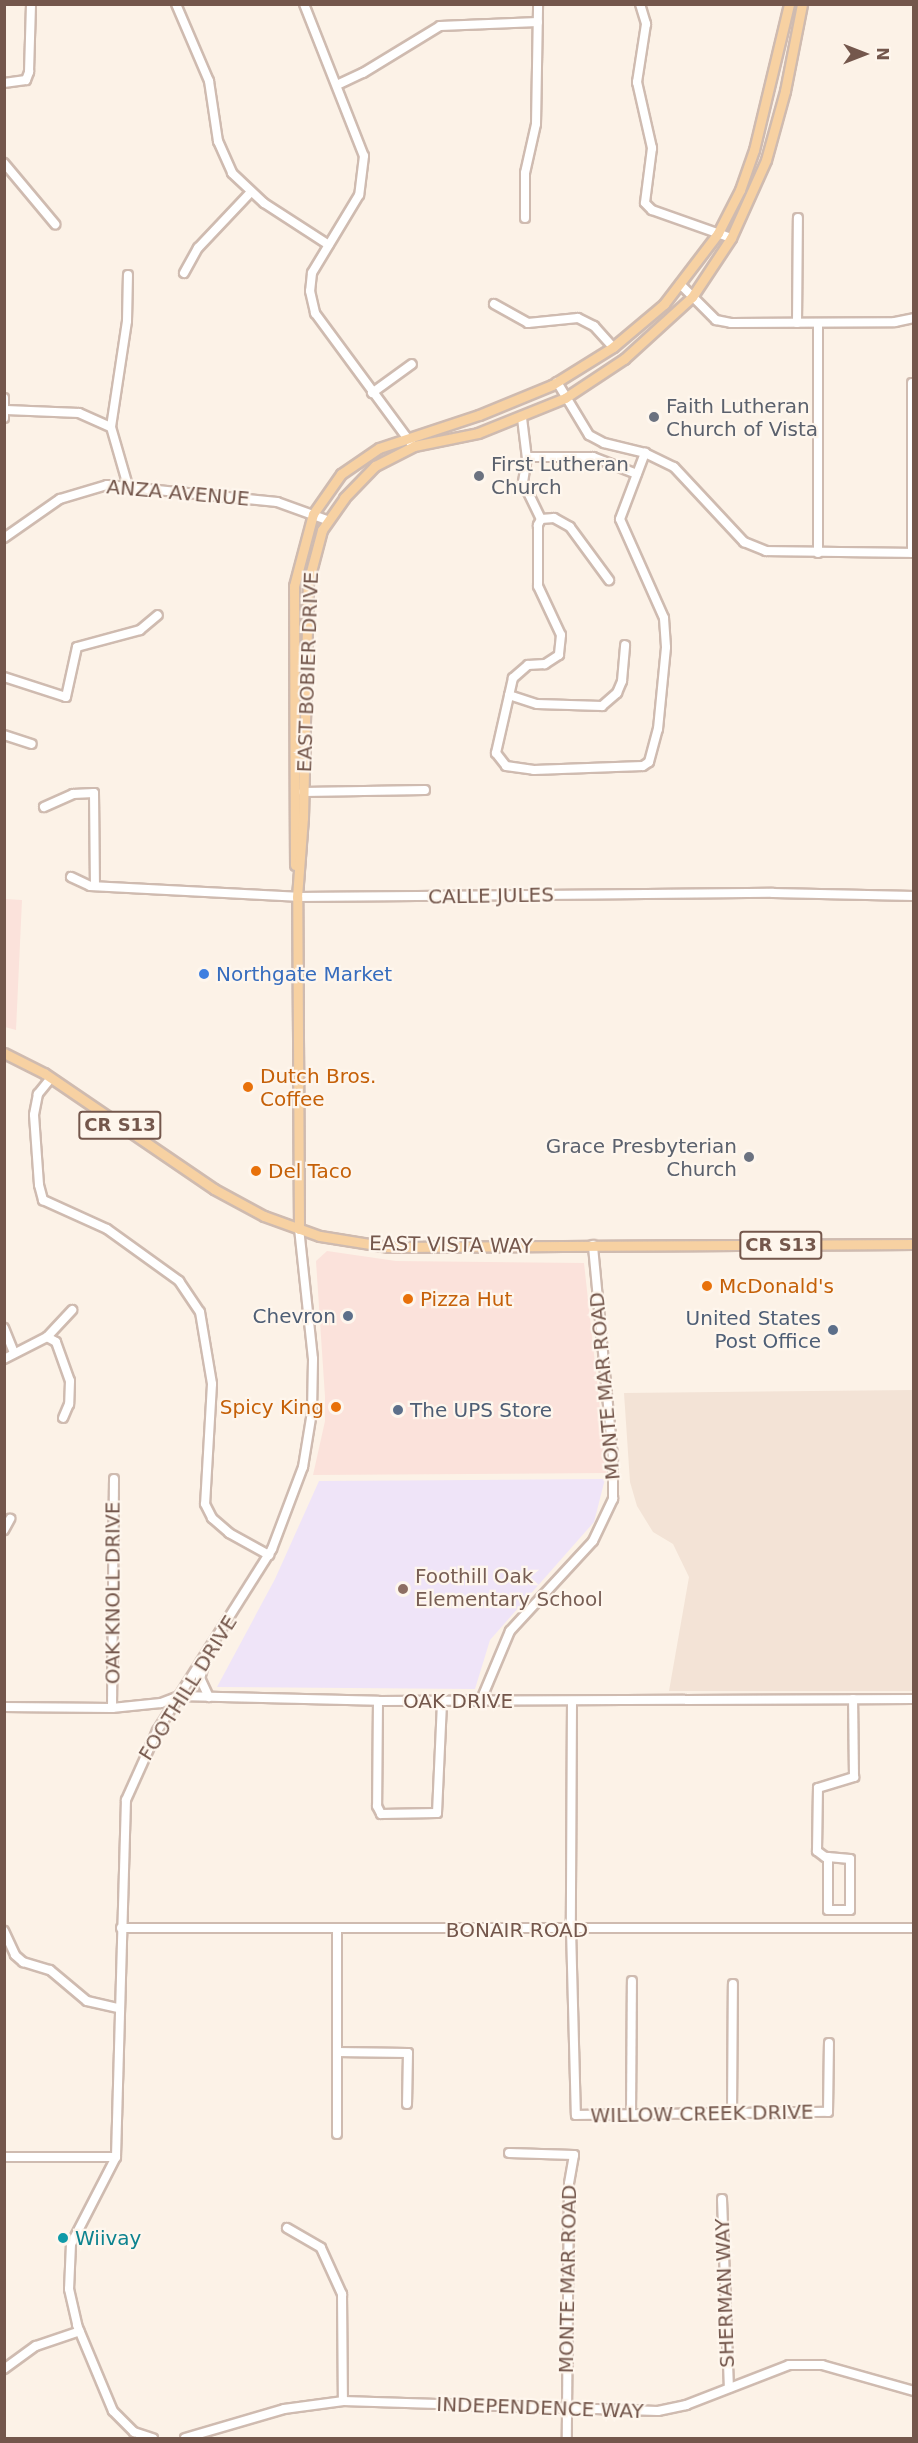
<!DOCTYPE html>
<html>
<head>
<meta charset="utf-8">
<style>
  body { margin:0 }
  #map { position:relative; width:918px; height:2443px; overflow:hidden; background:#fcf2e7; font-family:"DejaVu Sans",sans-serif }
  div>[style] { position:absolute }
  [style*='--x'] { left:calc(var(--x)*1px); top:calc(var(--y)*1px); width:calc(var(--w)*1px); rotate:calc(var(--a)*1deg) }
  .residential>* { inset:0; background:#f3e3d6 }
  .commercial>* { inset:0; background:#fbe2db }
  .education>* { inset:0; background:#efe4f8 }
  .roads { filter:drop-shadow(2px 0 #cfbbb0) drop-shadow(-2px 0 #cfbbb0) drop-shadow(0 2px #cfbbb0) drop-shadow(0 -2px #cfbbb0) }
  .minor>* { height:8px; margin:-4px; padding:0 4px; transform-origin:4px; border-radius:4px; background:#fff }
  .major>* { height:9px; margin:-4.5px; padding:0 4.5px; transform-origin:4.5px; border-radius:4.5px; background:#f7d1a2 }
  .dots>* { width:16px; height:16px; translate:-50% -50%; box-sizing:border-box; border:3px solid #fef6ed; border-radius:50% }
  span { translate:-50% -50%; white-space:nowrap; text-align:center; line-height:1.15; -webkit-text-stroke:4.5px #fef6ed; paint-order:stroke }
  .shield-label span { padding:2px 4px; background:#fef6ed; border:2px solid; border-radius:4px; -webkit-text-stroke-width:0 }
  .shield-label { font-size:18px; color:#74574c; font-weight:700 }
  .worship-label { font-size:20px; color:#5b616d }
  .left { translate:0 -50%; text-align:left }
  .right { translate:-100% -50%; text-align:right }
  .street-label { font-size:20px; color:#74574c }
  .shop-label { font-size:20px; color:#366cbe }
  .food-label { font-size:20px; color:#c56008 }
  .service-label { font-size:20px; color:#4e5e75 }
  .education-label { font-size:20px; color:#785e54 }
  .culture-label { font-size:20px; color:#0d838f }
  .frame { position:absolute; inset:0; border:6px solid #74574c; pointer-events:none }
  .north { position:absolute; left:834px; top:24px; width:60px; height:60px; -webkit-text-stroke:4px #fef6ed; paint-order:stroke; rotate:90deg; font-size:16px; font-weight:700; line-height:24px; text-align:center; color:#74574c }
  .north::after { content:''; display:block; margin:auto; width:21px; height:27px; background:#74574c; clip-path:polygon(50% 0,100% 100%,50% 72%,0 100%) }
</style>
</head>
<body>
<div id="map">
  <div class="residential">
    <div style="clip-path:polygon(913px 1390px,913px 1691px,669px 1691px,689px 1577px,673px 1544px,653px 1532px,637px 1506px,630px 1482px,624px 1393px)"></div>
  </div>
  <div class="commercial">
    <div style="clip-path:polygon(5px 899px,22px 900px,16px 1030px,5px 1027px)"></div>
    <div style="clip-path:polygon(327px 1251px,396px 1261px,584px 1263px,607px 1473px,313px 1475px,325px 1421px,325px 1397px,316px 1261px)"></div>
  </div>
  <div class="education">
    <div style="clip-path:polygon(605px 1479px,594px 1522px,490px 1640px,475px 1689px,217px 1687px,275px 1579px,319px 1481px)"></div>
  </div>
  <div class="roads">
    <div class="minor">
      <div style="--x:176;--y:4;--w:84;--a:66.8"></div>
      <div style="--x:209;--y:81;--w:61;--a:81.5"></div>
      <div style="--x:218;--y:141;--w:35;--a:66"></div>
      <div style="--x:232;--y:173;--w:44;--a:43.2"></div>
      <div style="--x:264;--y:203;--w:77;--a:32.9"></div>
      <div style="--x:304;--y:4;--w:163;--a:68.5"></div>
      <div style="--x:364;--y:156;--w:39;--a:97"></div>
      <div style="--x:359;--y:195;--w:91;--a:121.1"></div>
      <div style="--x:312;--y:273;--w:18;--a:96"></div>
      <div style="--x:310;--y:291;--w:23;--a:77"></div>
      <div style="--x:315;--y:313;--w:162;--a:53.6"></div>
      <div style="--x:640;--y:4;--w:21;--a:73"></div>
      <div style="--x:646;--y:24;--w:59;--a:98.8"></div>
      <div style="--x:637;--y:82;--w:68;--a:77.2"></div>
      <div style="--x:652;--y:148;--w:55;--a:97.3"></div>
      <div style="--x:645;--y:203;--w:10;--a:45"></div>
      <div style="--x:652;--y:210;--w:84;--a:19.5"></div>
      <div style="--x:4;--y:83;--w:22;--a:-8"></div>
      <div style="--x:26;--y:80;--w:9;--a:-69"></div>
      <div style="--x:29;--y:72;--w:68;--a:-88.3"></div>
      <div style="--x:337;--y:85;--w:29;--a:-25"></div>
      <div style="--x:363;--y:73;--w:90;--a:-31.4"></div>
      <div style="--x:440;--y:26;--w:98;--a:-2.3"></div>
      <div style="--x:4;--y:163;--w:80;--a:50.1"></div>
      <div style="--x:525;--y:218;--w:45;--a:-90"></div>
      <div style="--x:525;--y:173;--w:50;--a:-77.3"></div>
      <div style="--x:536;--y:124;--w:120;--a:-89"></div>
      <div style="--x:184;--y:273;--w:29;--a:-61"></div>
      <div style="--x:198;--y:248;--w:76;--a:-46.6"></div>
      <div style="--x:680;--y:284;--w:51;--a:45"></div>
      <div style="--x:716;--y:320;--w:15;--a:11"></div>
      <div style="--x:731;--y:323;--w:164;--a:-0.3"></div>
      <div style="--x:895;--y:322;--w:19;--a:-12"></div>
      <div style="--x:494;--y:304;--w:39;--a:29"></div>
      <div style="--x:528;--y:323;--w:50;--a:-5.7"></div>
      <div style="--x:578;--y:318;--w:18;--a:27"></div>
      <div style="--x:594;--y:326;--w:28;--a:48"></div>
      <div style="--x:797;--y:323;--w:105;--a:-89.5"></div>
      <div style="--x:818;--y:323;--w:230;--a:90"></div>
      <div style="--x:557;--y:382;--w:62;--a:58.9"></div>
      <div style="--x:589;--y:435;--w:17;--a:28"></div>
      <div style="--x:604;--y:443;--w:42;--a:13.7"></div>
      <div style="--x:645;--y:453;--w:32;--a:26"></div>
      <div style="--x:674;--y:467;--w:103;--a:47"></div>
      <div style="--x:744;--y:542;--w:24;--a:22"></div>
      <div style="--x:766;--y:551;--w:148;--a:0.8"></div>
      <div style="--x:372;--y:393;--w:49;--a:-35.9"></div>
      <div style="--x:4;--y:398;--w:20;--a:90"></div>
      <div style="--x:6;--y:410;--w:73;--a:2.4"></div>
      <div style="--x:79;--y:413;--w:35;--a:24"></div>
      <div style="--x:111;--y:427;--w:61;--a:73.9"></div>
      <div style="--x:522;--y:418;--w:39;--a:83"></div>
      <div style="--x:527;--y:457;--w:25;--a:99"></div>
      <div style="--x:523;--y:482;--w:41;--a:64.1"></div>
      <div style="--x:111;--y:427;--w:107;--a:-81.4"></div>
      <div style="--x:127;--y:321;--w:46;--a:-88.8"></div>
      <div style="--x:527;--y:457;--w:66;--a:0"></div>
      <div style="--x:593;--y:457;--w:47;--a:21.1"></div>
      <div style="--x:541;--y:519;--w:7;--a:117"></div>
      <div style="--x:538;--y:525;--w:61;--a:90"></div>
      <div style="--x:538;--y:586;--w:54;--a:64.9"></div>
      <div style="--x:561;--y:635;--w:20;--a:96"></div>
      <div style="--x:559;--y:655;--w:17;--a:147"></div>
      <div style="--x:545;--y:664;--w:17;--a:177"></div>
      <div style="--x:528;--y:665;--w:20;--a:139"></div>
      <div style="--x:513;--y:678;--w:77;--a:102.8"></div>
      <div style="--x:496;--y:753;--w:16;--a:52"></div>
      <div style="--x:506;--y:766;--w:28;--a:8"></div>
      <div style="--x:534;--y:770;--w:109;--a:-2.1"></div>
      <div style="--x:643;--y:766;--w:7;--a:-34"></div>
      <div style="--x:649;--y:762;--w:34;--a:-75"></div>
      <div style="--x:658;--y:729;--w:82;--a:-84.4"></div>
      <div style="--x:666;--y:647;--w:29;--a:-94"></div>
      <div style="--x:664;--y:618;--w:108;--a:-114"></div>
      <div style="--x:620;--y:519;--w:71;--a:-69.3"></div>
      <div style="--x:541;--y:519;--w:13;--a:-4"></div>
      <div style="--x:554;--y:518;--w:18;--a:29"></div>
      <div style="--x:570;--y:527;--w:66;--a:53.7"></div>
      <div style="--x:4;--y:538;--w:68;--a:-34.9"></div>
      <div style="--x:60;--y:499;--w:49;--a:-16.6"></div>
      <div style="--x:107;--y:485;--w:171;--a:5.7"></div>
      <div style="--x:277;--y:502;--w:53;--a:19.8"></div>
      <div style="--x:912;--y:553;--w:170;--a:-90"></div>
      <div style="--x:4;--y:677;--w:65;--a:17.9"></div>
      <div style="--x:66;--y:697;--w:51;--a:-77.6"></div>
      <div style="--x:77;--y:647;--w:65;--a:-15.1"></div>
      <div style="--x:140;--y:630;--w:23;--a:-40"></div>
      <div style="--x:509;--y:695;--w:29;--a:18"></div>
      <div style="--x:537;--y:704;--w:65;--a:1.8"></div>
      <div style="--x:602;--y:706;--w:20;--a:-41"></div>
      <div style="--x:617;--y:693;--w:13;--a:-67"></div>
      <div style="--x:622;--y:681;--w:36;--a:-85"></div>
      <div style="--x:4;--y:735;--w:29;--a:18"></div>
      <div style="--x:303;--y:792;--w:122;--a:-0.9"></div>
      <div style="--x:44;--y:807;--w:32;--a:-24"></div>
      <div style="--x:73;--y:794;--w:21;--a:-3"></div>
      <div style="--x:94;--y:793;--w:93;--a:89.4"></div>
      <div style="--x:71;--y:877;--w:21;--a:25"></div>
      <div style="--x:90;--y:886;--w:207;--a:3"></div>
      <div style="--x:297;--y:897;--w:476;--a:-0.5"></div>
      <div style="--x:773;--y:893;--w:141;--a:1.2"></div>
      <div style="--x:51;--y:1078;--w:21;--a:129"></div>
      <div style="--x:38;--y:1094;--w:21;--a:101"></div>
      <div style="--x:34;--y:1115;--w:70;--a:85.9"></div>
      <div style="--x:39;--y:1185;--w:16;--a:75"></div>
      <div style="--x:43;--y:1200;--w:70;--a:24.4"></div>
      <div style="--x:107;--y:1229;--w:89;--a:35.8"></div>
      <div style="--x:179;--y:1281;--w:37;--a:56"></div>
      <div style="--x:200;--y:1312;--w:73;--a:80.5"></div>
      <div style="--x:212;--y:1384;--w:120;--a:93.3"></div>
      <div style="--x:205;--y:1504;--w:16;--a:63"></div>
      <div style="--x:212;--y:1518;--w:23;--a:41"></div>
      <div style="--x:229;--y:1533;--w:46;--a:28.8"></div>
      <div style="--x:4;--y:1328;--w:27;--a:68"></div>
      <div style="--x:47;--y:1337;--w:10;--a:29"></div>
      <div style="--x:56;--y:1342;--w:41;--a:70.3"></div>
      <div style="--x:70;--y:1381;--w:23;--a:92"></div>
      <div style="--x:69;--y:1404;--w:15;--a:113"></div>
      <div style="--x:4;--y:1359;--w:48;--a:-27.1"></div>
      <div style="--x:47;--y:1337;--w:37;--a:-47"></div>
      <div style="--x:4;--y:1530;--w:13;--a:-61"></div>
      <div style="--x:205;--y:1662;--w:17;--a:107"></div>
      <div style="--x:200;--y:1678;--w:21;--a:65"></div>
      <div style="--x:481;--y:1700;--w:75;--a:-67.2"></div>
      <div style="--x:510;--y:1631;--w:122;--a:-47.3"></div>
      <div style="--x:593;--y:1541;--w:47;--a:-64.5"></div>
      <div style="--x:613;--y:1499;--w:41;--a:-90"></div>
      <div style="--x:613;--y:1458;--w:214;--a:-95.4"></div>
      <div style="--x:378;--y:1701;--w:105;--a:90.5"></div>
      <div style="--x:377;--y:1806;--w:9;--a:63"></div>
      <div style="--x:381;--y:1814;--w:56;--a:-1"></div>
      <div style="--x:437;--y:1813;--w:112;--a:-87.4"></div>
      <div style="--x:572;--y:1701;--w:228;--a:90.3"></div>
      <div style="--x:571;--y:1929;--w:186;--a:88.5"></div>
      <div style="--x:576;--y:2115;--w:252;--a:-0.7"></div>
      <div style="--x:828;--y:2112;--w:69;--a:-89.2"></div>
      <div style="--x:4;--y:1707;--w:108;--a:0.5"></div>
      <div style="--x:112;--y:1708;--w:49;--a:-5.8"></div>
      <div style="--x:161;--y:1703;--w:19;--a:-21"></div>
      <div style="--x:179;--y:1696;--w:199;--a:1.4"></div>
      <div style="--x:378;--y:1701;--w:536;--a:-0.21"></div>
      <div style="--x:112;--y:1708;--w:229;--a:-89.5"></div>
      <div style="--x:828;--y:1857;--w:53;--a:90"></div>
      <div style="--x:828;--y:1910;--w:22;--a:0"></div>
      <div style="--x:850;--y:1910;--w:51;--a:-90"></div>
      <div style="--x:850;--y:1859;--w:25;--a:-175"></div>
      <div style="--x:825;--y:1857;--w:10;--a:-143"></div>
      <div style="--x:817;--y:1851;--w:63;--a:-89.1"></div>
      <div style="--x:818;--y:1788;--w:38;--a:-17"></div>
      <div style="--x:854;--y:1777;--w:78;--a:-90.7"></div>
      <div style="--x:121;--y:1928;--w:793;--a:0"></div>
      <div style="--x:4;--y:1931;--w:26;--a:65"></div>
      <div style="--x:15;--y:1955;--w:11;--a:41"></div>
      <div style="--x:23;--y:1962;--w:28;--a:17"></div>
      <div style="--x:50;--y:1970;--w:48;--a:40"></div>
      <div style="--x:87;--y:2001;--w:32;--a:13"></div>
      <div style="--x:337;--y:2052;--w:71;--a:0.8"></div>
      <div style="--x:408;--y:2053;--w:51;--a:91.1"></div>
      <div style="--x:732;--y:2114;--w:130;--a:-89.6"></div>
      <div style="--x:631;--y:2115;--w:134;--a:-89.6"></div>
      <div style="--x:337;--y:2134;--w:203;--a:-90"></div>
      <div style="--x:509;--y:2153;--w:65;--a:1.8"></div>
      <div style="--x:574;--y:2155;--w:29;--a:100"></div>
      <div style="--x:569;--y:2184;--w:254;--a:90.5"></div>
      <div style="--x:4;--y:2157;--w:112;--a:0"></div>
      <div style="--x:116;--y:2157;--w:357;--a:-88.4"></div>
      <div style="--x:126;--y:1800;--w:76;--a:-65.8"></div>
      <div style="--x:157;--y:1731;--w:215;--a:-57.7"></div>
      <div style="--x:272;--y:1549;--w:88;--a:-69.3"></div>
      <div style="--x:303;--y:1467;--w:56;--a:-80.7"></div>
      <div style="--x:312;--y:1412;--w:53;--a:-88.9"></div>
      <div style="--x:313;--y:1359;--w:131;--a:-96.1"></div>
      <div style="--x:116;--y:2157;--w:98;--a:117.3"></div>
      <div style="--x:71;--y:2244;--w:45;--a:92.5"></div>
      <div style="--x:69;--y:2289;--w:37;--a:77"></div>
      <div style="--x:77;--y:2325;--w:93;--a:67.3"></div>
      <div style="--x:113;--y:2411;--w:30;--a:45"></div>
      <div style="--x:134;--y:2432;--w:20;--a:18"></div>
      <div style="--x:722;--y:2199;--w:189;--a:87.9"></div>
      <div style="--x:287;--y:2228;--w:39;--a:30"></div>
      <div style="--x:321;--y:2248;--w:51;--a:65.5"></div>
      <div style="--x:342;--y:2294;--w:107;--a:89.5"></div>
      <div style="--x:4;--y:2369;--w:39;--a:-36"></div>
      <div style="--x:36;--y:2346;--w:46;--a:-18.8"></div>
      <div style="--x:185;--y:2438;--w:103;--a:-16.3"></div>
      <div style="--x:284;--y:2409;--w:60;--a:-7.7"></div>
      <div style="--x:343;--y:2401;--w:315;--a:1.8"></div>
      <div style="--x:658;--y:2411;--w:29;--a:-12"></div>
      <div style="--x:686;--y:2405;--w:110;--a:-21.2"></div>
      <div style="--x:789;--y:2365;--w:33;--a:0"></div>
      <div style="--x:822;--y:2365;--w:96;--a:15.8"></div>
    </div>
    <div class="major">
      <div style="--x:295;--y:865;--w:279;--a:-90.2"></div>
      <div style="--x:294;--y:586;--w:74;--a:-75.2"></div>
      <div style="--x:313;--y:514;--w:49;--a:-55"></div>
      <div style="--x:341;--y:474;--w:46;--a:-34.4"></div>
      <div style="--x:379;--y:448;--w:105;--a:-18.3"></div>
      <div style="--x:479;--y:415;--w:79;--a:-22.3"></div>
      <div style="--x:552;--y:385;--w:72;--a:-31.9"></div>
      <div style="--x:613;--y:347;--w:67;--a:-40.1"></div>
      <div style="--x:664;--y:304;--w:89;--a:-52.7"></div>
      <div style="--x:718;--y:233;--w:48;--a:-62.9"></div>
      <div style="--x:740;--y:190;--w:42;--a:-70.7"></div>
      <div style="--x:754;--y:150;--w:150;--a:-76.5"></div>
      <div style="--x:4;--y:1053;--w:45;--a:26.6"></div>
      <div style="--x:44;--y:1073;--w:206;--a:34.3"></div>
      <div style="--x:214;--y:1189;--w:57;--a:28.4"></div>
      <div style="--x:264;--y:1216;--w:59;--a:19.7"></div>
      <div style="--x:320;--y:1236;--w:70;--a:9.1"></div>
      <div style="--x:389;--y:1247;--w:525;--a:-0.33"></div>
      <div style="--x:299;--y:1229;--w:332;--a:-90.3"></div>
      <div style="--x:297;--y:897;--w:79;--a:-85.7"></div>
      <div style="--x:303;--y:818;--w:235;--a:-88.8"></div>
      <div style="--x:308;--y:583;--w:55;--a:-75.2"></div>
      <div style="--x:322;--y:530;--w:39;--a:-55"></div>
      <div style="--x:344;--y:498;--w:45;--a:-45.9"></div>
      <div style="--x:375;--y:466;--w:44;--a:-27.1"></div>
      <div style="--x:414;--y:446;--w:65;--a:-11.5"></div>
      <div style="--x:478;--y:433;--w:94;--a:-21.9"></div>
      <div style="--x:565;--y:398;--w:71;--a:-33.5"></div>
      <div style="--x:624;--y:359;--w:92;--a:-42.4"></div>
      <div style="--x:692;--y:297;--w:71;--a:-56.5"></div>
      <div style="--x:731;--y:238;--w:85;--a:-65.8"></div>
      <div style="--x:766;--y:160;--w:72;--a:-74.6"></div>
      <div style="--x:785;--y:91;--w:89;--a:-78.9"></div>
    </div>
  </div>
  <div class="dots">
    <div style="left:654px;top:417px;background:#6b7280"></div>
    <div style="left:479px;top:476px;background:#6b7280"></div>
    <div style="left:204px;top:974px;background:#3f7fe0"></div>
    <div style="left:248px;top:1087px;background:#e8710a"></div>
    <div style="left:749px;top:1157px;background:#6b7280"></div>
    <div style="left:256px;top:1171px;background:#e8710a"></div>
    <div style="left:707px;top:1286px;background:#e8710a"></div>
    <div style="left:408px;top:1299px;background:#e8710a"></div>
    <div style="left:348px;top:1316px;background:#5c6f8a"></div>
    <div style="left:833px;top:1330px;background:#5c6f8a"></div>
    <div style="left:336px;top:1407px;background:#e8710a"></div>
    <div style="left:398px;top:1410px;background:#5c6f8a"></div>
    <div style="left:403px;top:1589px;background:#8d6e63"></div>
    <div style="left:63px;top:2238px;background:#0f9aa8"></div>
  </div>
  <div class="shield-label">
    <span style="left:120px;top:1125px">CR S13</span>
    <span style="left:781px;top:1245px">CR S13</span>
  </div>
  <div class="worship-label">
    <span class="left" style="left:666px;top:418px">Faith Lutheran<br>Church of Vista</span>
    <span class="left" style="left:491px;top:476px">First Lutheran<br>Church</span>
    <span class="right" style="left:737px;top:1158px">Grace Presbyterian<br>Church</span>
  </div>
  <div class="street-label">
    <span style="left:178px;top:493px;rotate:5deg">ANZA AVENUE</span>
    <span style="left:308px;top:672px;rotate:-88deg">EAST BOBIER DRIVE</span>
    <span style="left:491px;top:896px;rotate:-1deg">CALLE JULES</span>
    <span style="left:451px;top:1245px;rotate:1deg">EAST VISTA WAY</span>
    <span style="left:605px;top:1386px;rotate:-95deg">MONTE MAR ROAD</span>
    <span style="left:113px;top:1593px;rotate:-90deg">OAK KNOLL DRIVE</span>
    <span style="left:188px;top:1688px;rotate:-58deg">FOOTHILL DRIVE</span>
    <span style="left:458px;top:1701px">OAK DRIVE</span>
    <span style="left:517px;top:1930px">BONAIR ROAD</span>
    <span style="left:702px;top:2114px;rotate:-1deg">WILLOW CREEK DRIVE</span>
    <span style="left:568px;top:2279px;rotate:-89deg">MONTE MAR ROAD</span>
    <span style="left:725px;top:2293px;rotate:-92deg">SHERMAN WAY</span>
    <span style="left:540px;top:2408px;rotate:2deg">INDEPENDENCE WAY</span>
  </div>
  <div class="shop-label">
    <span class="left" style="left:216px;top:974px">Northgate Market</span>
  </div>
  <div class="food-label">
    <span class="left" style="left:260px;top:1088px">Dutch Bros.<br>Coffee</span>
    <span class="left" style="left:268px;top:1171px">Del Taco</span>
    <span class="left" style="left:719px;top:1286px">McDonald's</span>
    <span class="left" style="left:420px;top:1299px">Pizza Hut</span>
    <span class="right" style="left:324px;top:1407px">Spicy King</span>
  </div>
  <div class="service-label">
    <span class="right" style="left:336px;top:1316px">Chevron</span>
    <span class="right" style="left:821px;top:1330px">United States<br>Post Office</span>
    <span class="left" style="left:410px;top:1410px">The UPS Store</span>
  </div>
  <div class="education-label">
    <span class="left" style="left:415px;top:1588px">Foothill Oak<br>Elementary School</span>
  </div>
  <div class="culture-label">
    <span class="left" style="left:75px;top:2238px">Wiivay</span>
  </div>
  <div class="frame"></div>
  <div class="north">N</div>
</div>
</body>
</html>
